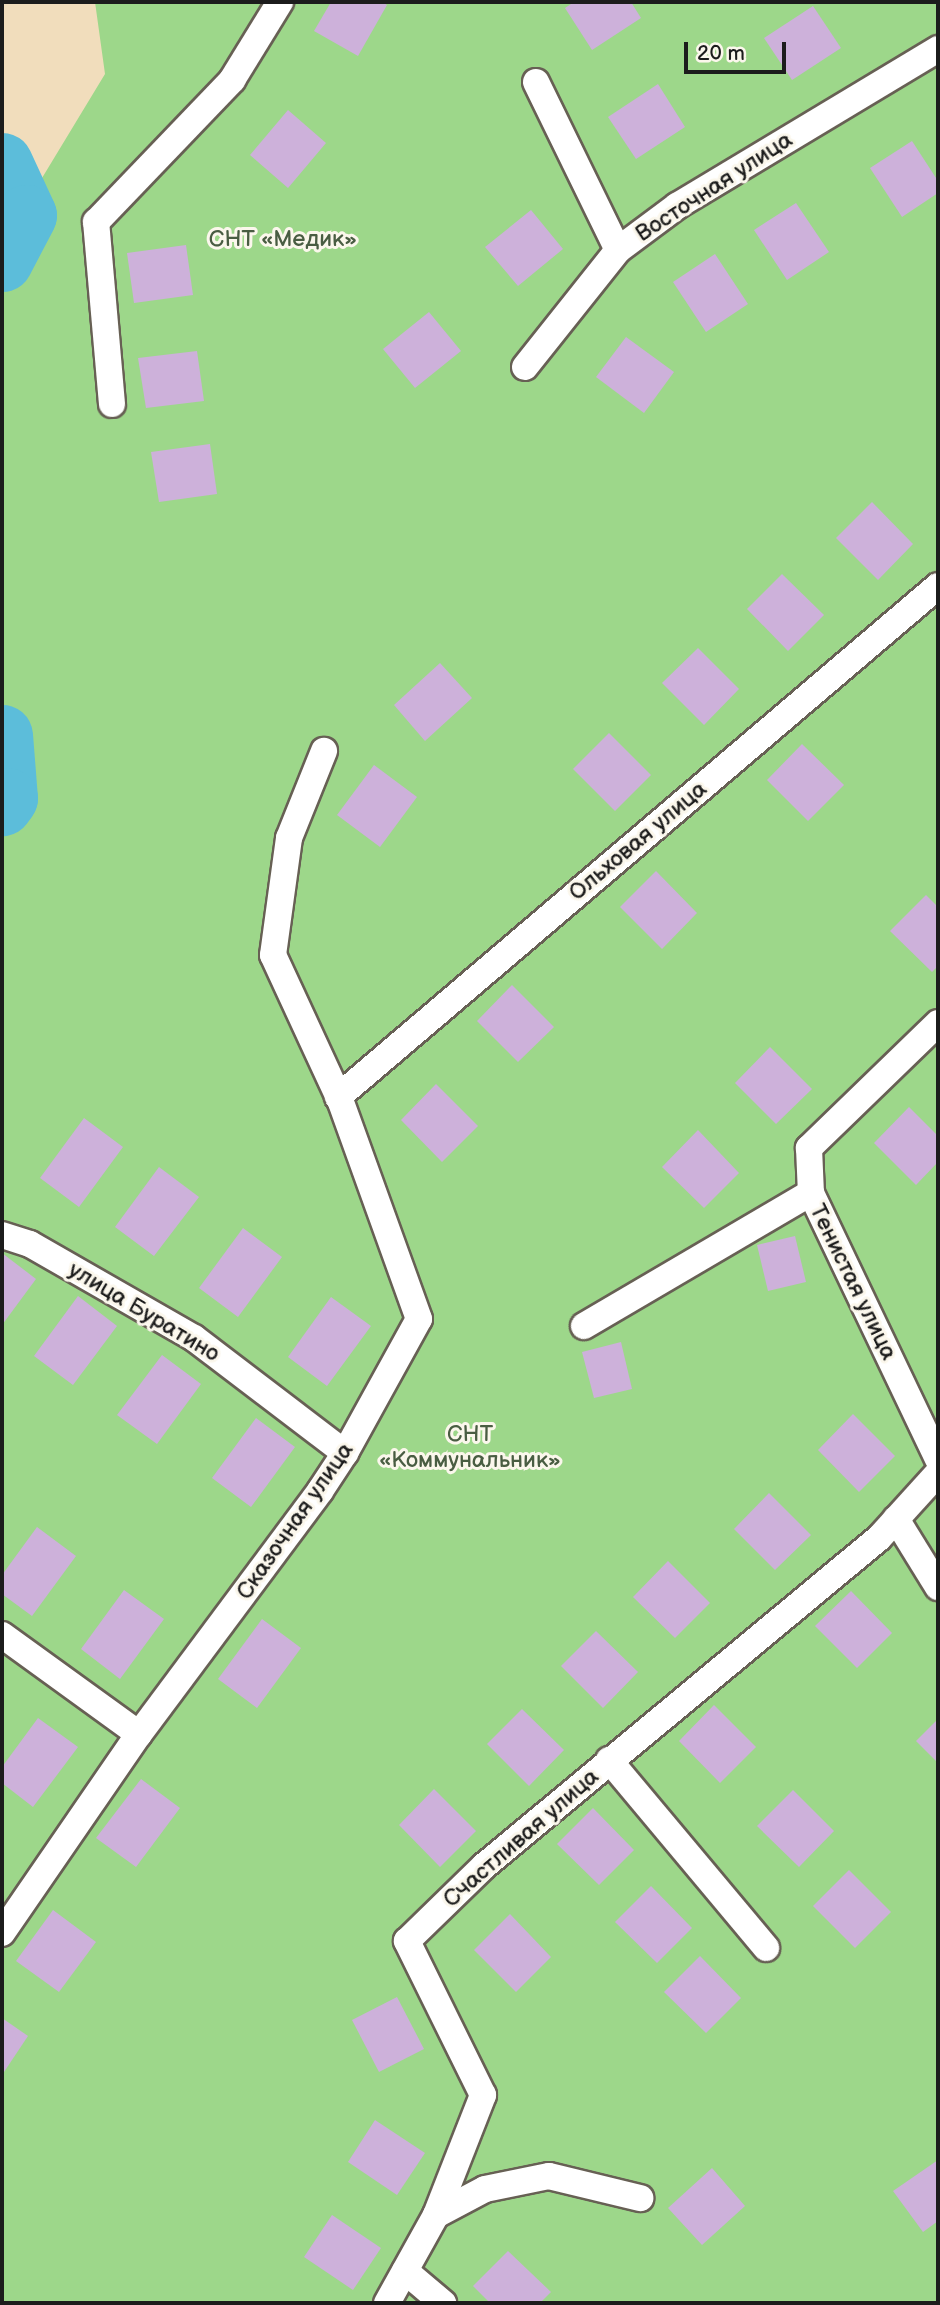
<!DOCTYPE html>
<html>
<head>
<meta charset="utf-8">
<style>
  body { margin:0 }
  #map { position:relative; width:940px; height:2305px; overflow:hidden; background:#f1ddbc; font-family:"Balsamiq Sans",sans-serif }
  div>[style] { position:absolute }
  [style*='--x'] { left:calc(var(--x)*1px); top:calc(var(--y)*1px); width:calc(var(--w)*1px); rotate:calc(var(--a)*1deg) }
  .green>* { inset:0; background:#9dd78a }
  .river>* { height:61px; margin:-30.5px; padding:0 30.5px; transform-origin:30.5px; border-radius:30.5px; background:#5cbdda }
  .building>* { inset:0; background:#cdb1da }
  .roads { filter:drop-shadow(2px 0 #676054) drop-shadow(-2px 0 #676054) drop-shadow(0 2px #676054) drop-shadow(0 -2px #676054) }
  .street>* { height:26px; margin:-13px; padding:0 13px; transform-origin:13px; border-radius:13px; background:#fff }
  span { translate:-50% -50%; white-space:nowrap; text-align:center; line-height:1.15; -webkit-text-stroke:6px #fbf7ec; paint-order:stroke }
  .street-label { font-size:23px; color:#1c1c1c }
  .park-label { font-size:23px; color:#495d42 }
  .frame { position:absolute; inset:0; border:4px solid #1c1c1c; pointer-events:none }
  .scale { position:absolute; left:684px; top:42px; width:102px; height:32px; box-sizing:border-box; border:4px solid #1c1c1c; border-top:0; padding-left:9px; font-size:21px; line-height:24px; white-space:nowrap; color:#1c1c1c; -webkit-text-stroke:5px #fbf7ec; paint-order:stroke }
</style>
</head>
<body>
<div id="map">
  <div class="green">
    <div style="clip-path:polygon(95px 2px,938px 2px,938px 2303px,2px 2303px,2px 174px,42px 178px,105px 74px)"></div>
  </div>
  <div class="river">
    <div style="--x:2;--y:163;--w:57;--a:65.2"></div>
    <div style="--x:26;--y:215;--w:52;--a:117.6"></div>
    <div style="--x:2;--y:735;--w:63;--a:85.5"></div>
    <div style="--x:7;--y:798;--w:9;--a:126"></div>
  </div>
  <div class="building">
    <div style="clip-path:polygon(331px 2px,382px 2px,387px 5px,358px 56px,314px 31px)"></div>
    <div style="clip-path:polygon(574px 2px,631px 2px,641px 18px,592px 50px,565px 8px)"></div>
    <div style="clip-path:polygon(813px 6px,841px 48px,792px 80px,764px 38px)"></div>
    <div style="clip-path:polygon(658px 84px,685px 127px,636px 159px,608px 117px)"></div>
    <div style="clip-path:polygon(288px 110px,326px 143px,288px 188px,250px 155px)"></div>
    <div style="clip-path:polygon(912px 141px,938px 181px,938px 193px,902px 217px,870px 168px)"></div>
    <div style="clip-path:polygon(796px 203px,829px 252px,787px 280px,754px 230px)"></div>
    <div style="clip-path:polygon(531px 210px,563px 249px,518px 286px,485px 247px)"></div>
    <div style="clip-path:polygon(186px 245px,193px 295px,134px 303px,127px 253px)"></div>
    <div style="clip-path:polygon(715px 254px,748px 304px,706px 332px,673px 282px)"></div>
    <div style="clip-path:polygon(429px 312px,461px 351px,415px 388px,383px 349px)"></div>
    <div style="clip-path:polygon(626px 337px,674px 372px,644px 413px,596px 377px)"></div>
    <div style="clip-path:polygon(197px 351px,204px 401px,146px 408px,138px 358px)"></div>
    <div style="clip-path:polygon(210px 444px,217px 494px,159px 502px,151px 452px)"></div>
    <div style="clip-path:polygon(872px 502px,913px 544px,878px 580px,836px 538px)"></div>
    <div style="clip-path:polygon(782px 574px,824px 615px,788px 651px,747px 609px)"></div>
    <div style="clip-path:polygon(698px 648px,739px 689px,704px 725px,662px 683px)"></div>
    <div style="clip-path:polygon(440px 663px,472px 698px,425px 741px,394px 705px)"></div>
    <div style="clip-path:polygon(609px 733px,651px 775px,615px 811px,573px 769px)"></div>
    <div style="clip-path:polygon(802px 744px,844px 785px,808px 821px,767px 780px)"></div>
    <div style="clip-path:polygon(374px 765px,417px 797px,380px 847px,337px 815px)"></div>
    <div style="clip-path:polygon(656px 871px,697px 913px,662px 949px,620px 907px)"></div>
    <div style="clip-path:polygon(926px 895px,938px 907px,938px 966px,932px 972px,890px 931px)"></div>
    <div style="clip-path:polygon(512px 985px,554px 1027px,518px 1062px,477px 1021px)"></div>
    <div style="clip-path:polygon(770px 1047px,812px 1089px,776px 1124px,735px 1083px)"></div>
    <div style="clip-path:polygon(436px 1084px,478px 1126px,442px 1162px,401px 1120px)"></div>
    <div style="clip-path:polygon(909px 1107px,938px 1136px,938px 1162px,916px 1185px,874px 1143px)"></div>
    <div style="clip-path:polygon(84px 1118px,123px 1147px,79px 1207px,40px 1178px)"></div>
    <div style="clip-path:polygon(698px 1130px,739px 1173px,704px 1208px,662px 1167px)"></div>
    <div style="clip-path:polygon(159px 1167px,199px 1197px,154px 1256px,115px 1227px)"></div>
    <div style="clip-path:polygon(243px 1228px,282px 1257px,238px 1317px,199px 1288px)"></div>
    <div style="clip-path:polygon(795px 1236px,806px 1282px,768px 1291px,757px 1245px)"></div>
    <div style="clip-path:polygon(2px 1253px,36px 1279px,2px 1325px)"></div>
    <div style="clip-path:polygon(78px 1296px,117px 1326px,73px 1385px,34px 1356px)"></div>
    <div style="clip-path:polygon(331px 1297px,371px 1326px,327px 1386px,288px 1357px)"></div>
    <div style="clip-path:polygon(621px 1342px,632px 1389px,594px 1398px,582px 1352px)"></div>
    <div style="clip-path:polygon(162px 1355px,201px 1384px,157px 1444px,117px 1415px)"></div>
    <div style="clip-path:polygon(853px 1414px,895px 1456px,859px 1492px,818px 1450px)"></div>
    <div style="clip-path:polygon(256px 1418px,295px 1447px,251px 1507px,212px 1478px)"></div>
    <div style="clip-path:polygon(769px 1493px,811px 1535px,775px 1570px,734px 1529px)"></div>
    <div style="clip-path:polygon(37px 1527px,76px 1556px,32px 1616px,2px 1594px,2px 1575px)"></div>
    <div style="clip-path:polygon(668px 1561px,710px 1603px,675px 1638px,633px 1597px)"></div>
    <div style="clip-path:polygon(124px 1590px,164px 1619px,120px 1679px,81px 1649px)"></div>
    <div style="clip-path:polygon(851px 1591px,892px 1633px,857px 1668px,815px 1626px)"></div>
    <div style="clip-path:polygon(262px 1619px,301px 1648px,257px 1708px,218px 1679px)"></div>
    <div style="clip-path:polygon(596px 1631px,638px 1672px,603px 1708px,561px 1666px)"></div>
    <div style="clip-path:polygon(714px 1705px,756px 1747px,720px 1783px,679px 1741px)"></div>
    <div style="clip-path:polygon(522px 1709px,564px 1750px,529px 1786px,487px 1744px)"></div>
    <div style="clip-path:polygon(38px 1718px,78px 1747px,33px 1807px,2px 1783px,2px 1767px)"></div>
    <div style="clip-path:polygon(938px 1719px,938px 1763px,916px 1741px)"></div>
    <div style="clip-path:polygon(141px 1779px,180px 1808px,136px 1867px,96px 1838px)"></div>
    <div style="clip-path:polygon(434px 1789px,476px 1831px,440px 1867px,399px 1825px)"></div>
    <div style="clip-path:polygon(793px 1790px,834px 1831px,799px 1867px,757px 1826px)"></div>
    <div style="clip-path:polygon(593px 1808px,634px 1850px,599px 1885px,557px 1844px)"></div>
    <div style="clip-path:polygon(849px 1870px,891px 1912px,855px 1948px,813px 1906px)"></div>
    <div style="clip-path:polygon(651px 1886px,692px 1928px,657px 1963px,615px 1922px)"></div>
    <div style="clip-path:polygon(53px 1910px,96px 1942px,59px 1992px,16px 1961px)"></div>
    <div style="clip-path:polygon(510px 1914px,551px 1957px,516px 1992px,474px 1950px)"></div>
    <div style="clip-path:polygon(700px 1956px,741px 1998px,706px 2033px,664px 1992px)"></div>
    <div style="clip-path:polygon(397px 1997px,424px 2049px,379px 2072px,352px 2020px)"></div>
    <div style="clip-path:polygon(2px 2018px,28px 2036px,2px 2075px)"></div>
    <div style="clip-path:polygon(375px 2120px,425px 2153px,397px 2195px,348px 2162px)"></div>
    <div style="clip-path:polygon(938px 2160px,938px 2221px,923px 2232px,893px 2191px)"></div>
    <div style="clip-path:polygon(712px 2168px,745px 2206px,702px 2245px,668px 2208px)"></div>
    <div style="clip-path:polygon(332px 2215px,381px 2248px,353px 2290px,304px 2257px)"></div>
    <div style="clip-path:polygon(508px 2251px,551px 2292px,540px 2303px,490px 2303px,473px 2286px)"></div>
  </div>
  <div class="roads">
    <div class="street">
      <div style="--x:536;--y:82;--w:187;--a:64"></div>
      <div style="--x:525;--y:367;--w:149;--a:-51.5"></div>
      <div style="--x:618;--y:250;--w:74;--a:-36.7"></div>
      <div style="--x:677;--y:206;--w:305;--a:-31"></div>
      <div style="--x:112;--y:404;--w:183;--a:-95"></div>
      <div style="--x:96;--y:222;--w:197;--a:-46.2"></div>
      <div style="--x:232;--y:80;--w:92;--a:-58.4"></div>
      <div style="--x:938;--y:1023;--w:180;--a:135.9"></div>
      <div style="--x:809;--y:1148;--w:45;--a:87.5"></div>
      <div style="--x:811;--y:1193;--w:295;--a:64.5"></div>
      <div style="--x:338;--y:1097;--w:788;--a:-40.42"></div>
      <div style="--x:2;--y:1235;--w:29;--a:18"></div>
      <div style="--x:30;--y:1244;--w:189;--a:29.8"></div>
      <div style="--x:194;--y:1338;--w:190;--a:37.3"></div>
      <div style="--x:584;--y:1326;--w:263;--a:-30.4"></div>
      <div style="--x:896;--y:1519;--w:80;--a:58.3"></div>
      <div style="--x:2;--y:1635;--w:169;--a:35.9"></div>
      <div style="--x:609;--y:1760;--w:245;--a:50.1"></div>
      <div style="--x:2;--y:1933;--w:242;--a:-55.5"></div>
      <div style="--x:139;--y:1734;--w:303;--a:-53.3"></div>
      <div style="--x:320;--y:1491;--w:45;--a:-56.7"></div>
      <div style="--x:345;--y:1453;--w:153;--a:-61.1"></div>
      <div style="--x:419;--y:1319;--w:231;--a:-109.8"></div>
      <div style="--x:341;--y:1102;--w:162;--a:-114.8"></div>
      <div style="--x:273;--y:955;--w:118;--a:-82.2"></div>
      <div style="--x:289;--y:838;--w:94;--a:-68.1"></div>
      <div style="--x:436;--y:2215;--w:55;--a:-28"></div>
      <div style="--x:485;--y:2189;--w:65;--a:-11.5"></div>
      <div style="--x:549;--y:2176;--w:94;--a:13.6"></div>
      <div style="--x:405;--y:2271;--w:50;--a:40.1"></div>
      <div style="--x:387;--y:2303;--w:101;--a:-60.9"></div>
      <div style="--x:436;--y:2215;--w:129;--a:-68.6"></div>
      <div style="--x:483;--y:2095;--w:172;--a:-116.3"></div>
      <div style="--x:407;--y:1941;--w:107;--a:-44.2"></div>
      <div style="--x:484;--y:1866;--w:513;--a:-39.71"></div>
      <div style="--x:879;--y:1538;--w:88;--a:-47.8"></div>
    </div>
  </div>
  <div class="street-label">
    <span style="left:714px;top:187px;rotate:-33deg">Восточная улица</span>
    <span style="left:638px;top:841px;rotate:-40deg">Ольховая улица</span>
    <span style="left:853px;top:1282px;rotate:64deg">Тенистая улица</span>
    <span style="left:144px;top:1312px;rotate:31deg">улица Буратино</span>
    <span style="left:295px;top:1521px;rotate:-55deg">Сказочная улица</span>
    <span style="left:521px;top:1838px;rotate:-41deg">Счастливая улица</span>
  </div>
  <div class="park-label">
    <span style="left:283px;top:239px">СНТ «Медик»</span>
    <span style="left:470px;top:1447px">СНТ<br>«Коммунальник»</span>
  </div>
  <div class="frame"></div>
  <div class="scale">20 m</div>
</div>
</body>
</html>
